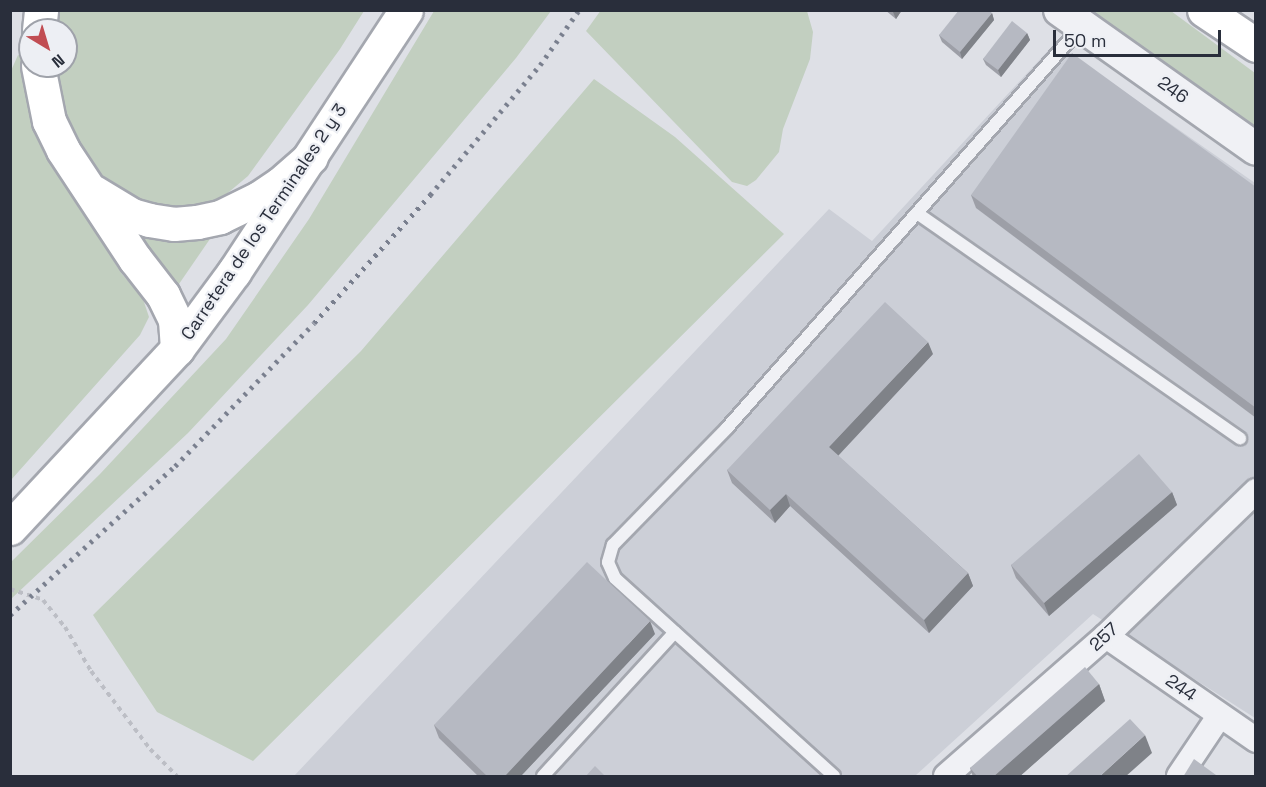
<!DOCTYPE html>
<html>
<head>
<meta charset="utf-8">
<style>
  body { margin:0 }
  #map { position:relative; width:1266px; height:787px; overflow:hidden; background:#dee0e6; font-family:"Space Grotesk",sans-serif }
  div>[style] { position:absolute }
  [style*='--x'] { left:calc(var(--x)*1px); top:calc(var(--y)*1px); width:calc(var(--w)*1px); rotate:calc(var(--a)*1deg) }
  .built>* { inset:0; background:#cccfd7 }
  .green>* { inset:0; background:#c2cfc0 }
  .path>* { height:4px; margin-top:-2px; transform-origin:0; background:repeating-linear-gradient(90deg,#bcbec5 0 4.5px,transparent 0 9px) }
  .roads { filter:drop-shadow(2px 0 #a4a7af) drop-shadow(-2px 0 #a4a7af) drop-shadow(0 2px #a4a7af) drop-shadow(0 -2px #a4a7af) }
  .service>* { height:12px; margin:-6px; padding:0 6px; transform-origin:6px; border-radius:6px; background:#f0f1f5 }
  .minor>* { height:24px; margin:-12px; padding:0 12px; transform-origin:12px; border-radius:12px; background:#f0f1f5 }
  .tertiary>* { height:32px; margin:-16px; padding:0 16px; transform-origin:16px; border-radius:16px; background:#f0f1f5 }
  .primary>* { height:33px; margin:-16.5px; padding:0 16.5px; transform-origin:16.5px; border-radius:16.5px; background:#fff }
  .trunk>* { height:33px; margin:-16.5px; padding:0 16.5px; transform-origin:16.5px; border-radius:16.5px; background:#fff }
  .rail>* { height:4.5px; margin-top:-2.25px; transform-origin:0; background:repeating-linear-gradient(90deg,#797f8e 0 3px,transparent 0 9px) }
  .wall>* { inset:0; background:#9d9fa7 }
  .shaded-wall>* { inset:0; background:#7f8288 }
  .building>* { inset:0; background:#b6b9c2 }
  span { translate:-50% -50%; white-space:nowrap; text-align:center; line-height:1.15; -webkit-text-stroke:4.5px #edeff4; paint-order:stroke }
  .street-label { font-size:18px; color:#292e3b }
  .frame { position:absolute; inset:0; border:12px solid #292e3b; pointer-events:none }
  .north { position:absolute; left:18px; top:18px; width:60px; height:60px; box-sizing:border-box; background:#edeff4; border:2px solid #9fa2aa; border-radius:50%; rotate:142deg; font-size:16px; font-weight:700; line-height:24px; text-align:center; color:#292e3b }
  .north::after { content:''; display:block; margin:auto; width:21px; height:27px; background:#c14d53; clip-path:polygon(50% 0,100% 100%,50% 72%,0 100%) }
  .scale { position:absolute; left:1053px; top:30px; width:168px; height:27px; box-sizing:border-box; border:3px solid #292e3b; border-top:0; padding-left:8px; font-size:18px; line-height:21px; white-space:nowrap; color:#292e3b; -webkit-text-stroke:4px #edeff4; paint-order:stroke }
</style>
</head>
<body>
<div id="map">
  <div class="built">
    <div style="clip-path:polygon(1055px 43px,1255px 183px,1255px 718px,1093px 614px,915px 776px,294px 776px,829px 209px,872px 241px)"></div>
  </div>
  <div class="green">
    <div style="clip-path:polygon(601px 10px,807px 11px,813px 32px,810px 59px,783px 129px,779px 152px,756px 180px,747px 186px,732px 182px,586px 31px)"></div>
    <div style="clip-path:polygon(55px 11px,364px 11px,340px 49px,248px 176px,223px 197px,180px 210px,130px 202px,89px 168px,64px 118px,54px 66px,66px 66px,66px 30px,53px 30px)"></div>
    <div style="clip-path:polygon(434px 11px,551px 11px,516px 58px,308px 305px,188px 433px,11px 599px,11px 562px,100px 474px,226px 339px,309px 219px)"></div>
    <div style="clip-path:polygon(1082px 11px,1171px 11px,1255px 73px,1255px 136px)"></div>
    <div style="clip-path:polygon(18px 55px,22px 56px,25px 83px,49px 159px,122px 274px,143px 299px,149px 317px,140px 335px,11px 480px,10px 73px)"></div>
    <div style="clip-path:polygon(594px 79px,675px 137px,784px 234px,253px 761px,157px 712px,93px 615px,361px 351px)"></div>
    <div style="clip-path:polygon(133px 235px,176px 240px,212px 236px,179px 284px,168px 285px)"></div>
  </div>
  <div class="path">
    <div style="--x:10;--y:589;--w:35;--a:18"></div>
    <div style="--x:43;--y:600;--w:35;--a:51"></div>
    <div style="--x:65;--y:627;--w:51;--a:59.4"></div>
    <div style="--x:91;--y:671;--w:98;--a:52.9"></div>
    <div style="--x:150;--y:749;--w:38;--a:45"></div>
  </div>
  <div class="roads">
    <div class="service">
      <div style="--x:917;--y:213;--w:394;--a:34.9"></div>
      <div style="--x:543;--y:776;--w:195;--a:-47.5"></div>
      <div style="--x:834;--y:776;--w:295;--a:-137.9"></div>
      <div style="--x:615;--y:578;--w:17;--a:-114"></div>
      <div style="--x:608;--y:562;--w:18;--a:-74"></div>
      <div style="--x:613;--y:545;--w:163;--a:-45.7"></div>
      <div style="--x:727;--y:428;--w:535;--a:-48.56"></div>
    </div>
    <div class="minor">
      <div style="--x:1106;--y:636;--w:183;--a:34.7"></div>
      <div style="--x:946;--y:776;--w:213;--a:-41.2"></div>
      <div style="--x:1106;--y:636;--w:209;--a:-44"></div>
      <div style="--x:1179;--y:776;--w:73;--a:-56.1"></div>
    </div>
    <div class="tertiary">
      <div style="--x:1060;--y:10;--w:240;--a:35.3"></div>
    </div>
    <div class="primary">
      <div style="--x:10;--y:528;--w:245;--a:-47"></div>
      <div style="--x:177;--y:349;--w:96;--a:-53.5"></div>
      <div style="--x:234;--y:272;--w:313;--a:-56.7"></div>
    </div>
    <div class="trunk">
      <div style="--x:1204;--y:10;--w:63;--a:33.9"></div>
      <div style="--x:39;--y:30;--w:20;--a:-84"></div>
      <div style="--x:38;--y:66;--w:56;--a:78.7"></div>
      <div style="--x:49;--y:121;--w:32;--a:64"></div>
      <div style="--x:63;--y:150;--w:131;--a:56.6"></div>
      <div style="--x:135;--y:259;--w:46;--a:52.1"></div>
      <div style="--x:163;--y:295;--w:28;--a:64"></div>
      <div style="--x:175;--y:320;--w:29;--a:86"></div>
      <div style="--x:94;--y:192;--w:44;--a:31.2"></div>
      <div style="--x:132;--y:215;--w:18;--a:16"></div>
      <div style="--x:149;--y:220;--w:25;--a:9"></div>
      <div style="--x:174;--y:224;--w:23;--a:-5"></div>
      <div style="--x:197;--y:222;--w:24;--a:-12"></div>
      <div style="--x:220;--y:217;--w:43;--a:-26"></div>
      <div style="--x:259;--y:198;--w:25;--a:-34"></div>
      <div style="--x:280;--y:184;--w:41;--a:-41.1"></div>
    </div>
  </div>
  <div class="rail">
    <div style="--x:10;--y:615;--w:222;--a:-42.1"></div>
    <div style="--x:175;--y:466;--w:199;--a:-45.8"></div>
    <div style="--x:314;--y:323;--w:173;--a:-47.8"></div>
    <div style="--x:430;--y:195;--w:170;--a:-49.8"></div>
    <div style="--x:540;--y:65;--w:67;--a:-54.7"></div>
  </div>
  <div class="wall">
    <div style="clip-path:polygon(885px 10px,902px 10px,896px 19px)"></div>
    <div style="clip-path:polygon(992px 13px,994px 20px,962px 59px,942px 42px,939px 35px)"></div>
    <div style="clip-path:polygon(1027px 33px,1030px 40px,1001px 77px,986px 65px,983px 59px)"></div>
    <div style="clip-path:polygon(1256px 187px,1256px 418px,976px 208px,971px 195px)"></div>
    <div style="clip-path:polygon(933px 354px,838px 456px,968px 573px,973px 586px,929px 633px,790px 506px,775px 523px,732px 483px,727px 470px)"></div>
    <div style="clip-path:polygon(1172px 492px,1177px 505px,1049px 616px,1016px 578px,1011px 565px)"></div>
    <div style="clip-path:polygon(655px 634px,520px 777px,479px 777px,439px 738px,434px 725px)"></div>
    <div style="clip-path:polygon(1099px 684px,1105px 701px,1019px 777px,973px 777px,970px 768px)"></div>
  </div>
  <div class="shaded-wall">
    <div style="clip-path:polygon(895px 10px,902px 10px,896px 19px,893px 12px)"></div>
    <div style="clip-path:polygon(992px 13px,994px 20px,962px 59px,960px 52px)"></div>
    <div style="clip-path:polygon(1027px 33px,1030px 40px,1001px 77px,998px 70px)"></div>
    <div style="clip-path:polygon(928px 342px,933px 354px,834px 460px,829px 447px)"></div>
    <div style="clip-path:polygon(1172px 492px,1177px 505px,1049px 616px,1044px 603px)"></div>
    <div style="clip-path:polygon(786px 494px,790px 506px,775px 523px,770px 510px)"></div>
    <div style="clip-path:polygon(968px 573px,973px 586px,929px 633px,924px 620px)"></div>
    <div style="clip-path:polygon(650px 621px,655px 634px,520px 777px,504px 777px)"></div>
    <div style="clip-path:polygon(1099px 684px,1105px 701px,1019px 777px,993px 777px)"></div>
    <div style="clip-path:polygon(1145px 735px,1152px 753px,1125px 777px,1099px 777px)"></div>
  </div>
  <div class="building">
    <div style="clip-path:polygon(959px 10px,988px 10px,992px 13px,960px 52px,939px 35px)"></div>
    <div style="clip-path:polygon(1012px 21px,1027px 33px,998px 70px,983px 59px)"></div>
    <div style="clip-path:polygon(1072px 53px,1256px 187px,1256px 408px,971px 195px)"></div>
    <div style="clip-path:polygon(885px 302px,928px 342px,829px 447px,968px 573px,924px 620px,786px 494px,770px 510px,727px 470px)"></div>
    <div style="clip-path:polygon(1139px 454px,1172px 492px,1044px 603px,1011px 565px)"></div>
    <div style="clip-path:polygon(587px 562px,650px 621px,504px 777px,488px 777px,434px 725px)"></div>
    <div style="clip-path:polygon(1085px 667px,1099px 684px,993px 777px,978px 777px,970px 768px)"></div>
    <div style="clip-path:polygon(1130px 719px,1145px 735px,1099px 777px,1065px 777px)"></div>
    <div style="clip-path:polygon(1194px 759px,1216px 775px,1215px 777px,1183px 777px)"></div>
    <div style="clip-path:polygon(595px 766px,606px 777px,585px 777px)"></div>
  </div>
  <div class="street-label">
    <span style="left:1173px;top:90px;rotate:35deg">246</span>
    <span style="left:264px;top:222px;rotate:-56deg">Carretera de los Terminales 2 y 3</span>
    <span style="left:1104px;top:637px;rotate:-43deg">257</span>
    <span style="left:1181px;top:688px;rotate:35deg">244</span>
  </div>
  <div class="frame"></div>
  <div class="north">N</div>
  <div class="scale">50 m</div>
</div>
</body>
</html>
